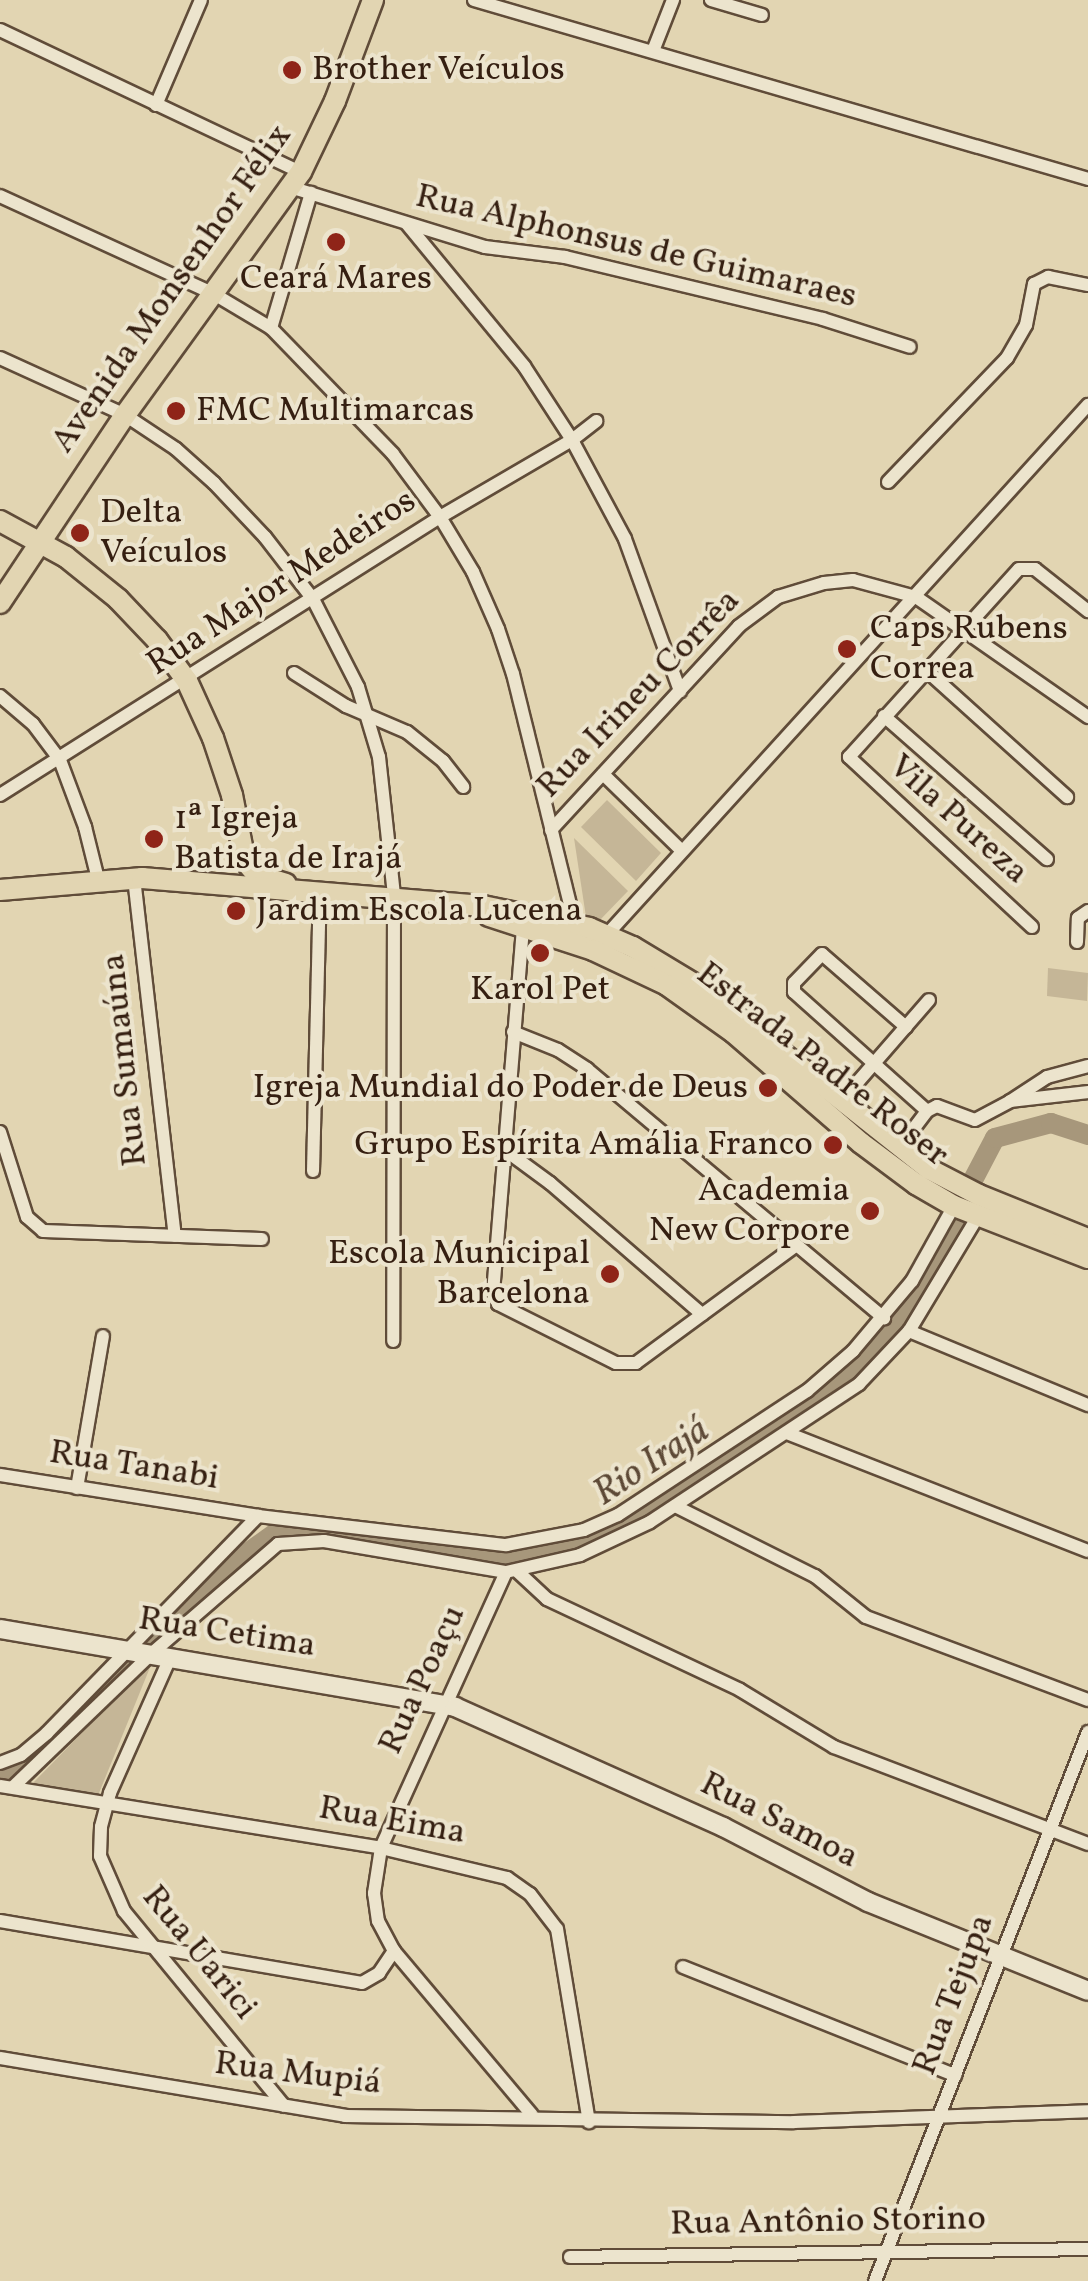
<!DOCTYPE html>
<html>
<head>
<meta charset="utf-8">
<style>
  body { margin:0 }
  #map { position:relative; width:1088px; height:2281px; overflow:hidden; background:#e2d5b2; font-family:Vollkorn,serif }
  div>[style] { position:absolute }
  [style*='--x'] { left:calc(var(--x)*1px); top:calc(var(--y)*1px); width:calc(var(--w)*1px); rotate:calc(var(--a)*1deg) }
  .green>* { inset:0; background:#c5b697 }
  .river>* { height:20px; margin:-10px; padding:0 10px; transform-origin:10px; border-radius:10px; background:#a7977b }
  .roads { filter:drop-shadow(2px 0 #604c39) drop-shadow(-2px 0 #604c39) drop-shadow(0 2px #604c39) drop-shadow(0 -2px #604c39) }
  .street>* { height:12px; margin:-6px; padding:0 6px; transform-origin:6px; border-radius:6px; background:#ece4cd }
  .secondary>* { height:18px; margin:-9px; padding:0 9px; transform-origin:9px; border-radius:9px; background:#ece4cd }
  .primary>* { height:20px; margin:-10px; padding:0 10px; transform-origin:10px; border-radius:10px; background:#e2d5b2 }
  .dots>* { width:28px; height:28px; translate:-50% -50%; box-sizing:border-box; border:5px solid #ece4cd; border-radius:50% }
  span { translate:-50% -50%; white-space:nowrap; text-align:center; line-height:1.15; -webkit-text-stroke:8px #ece4cd; paint-order:stroke }
  .poi-label { font-size:35px; color:#351f11 }
  .left { translate:0 -50%; text-align:left }
  .right { translate:-100% -50%; text-align:right }
  .street-label { font-size:35px; color:#351f11 }
  .water-label { font-size:38px; color:#5d4936; font-style:italic }
</style>
</head>
<body>
<div id="map">
  <div class="green">
    <div style="clip-path:polygon(607px 800px,661px 853px,636px 881px,581px 827px)"></div>
    <div style="clip-path:polygon(574px 838px,628px 891px,599px 921px,586px 917px)"></div>
    <div style="clip-path:polygon(1048px 968px,1088px 973px,1087px 1001px,1047px 996px)"></div>
    <div style="clip-path:polygon(153px 1660px,97px 1798px,32px 1784px)"></div>
  </div>
  <div class="river">
    <div style="--x:974;--y:1178;--w:45;--a:-62.3"></div>
    <div style="--x:995;--y:1138;--w:58;--a:-15"></div>
    <div style="--x:1051;--y:1123;--w:39;--a:18"></div>
    <div style="--x:153;--y:1636;--w:95;--a:-43.3"></div>
    <div style="--x:222;--y:1571;--w:69;--a:-35.5"></div>
    <div style="--x:278;--y:1531;--w:22;--a:-8"></div>
    <div style="--x:300;--y:1528;--w:209;--a:8.2"></div>
    <div style="--x:507;--y:1558;--w:55;--a:-7.3"></div>
    <div style="--x:562;--y:1551;--w:52;--a:-18.1"></div>
    <div style="--x:611;--y:1535;--w:230;--a:-33.3"></div>
    <div style="--x:803;--y:1409;--w:63;--a:-38"></div>
    <div style="--x:853;--y:1370;--w:93;--a:-48.9"></div>
    <div style="--x:914;--y:1300;--w:83;--a:-59.7"></div>
    <div style="--x:0;--y:1772;--w:40;--a:-25"></div>
    <div style="--x:36;--y:1755;--w:138;--a:-45.3"></div>
  </div>
  <div class="roads">
    <div class="street">
      <div style="--x:474;--y:0;--w:640;--a:16.25"></div>
      <div style="--x:711;--y:0;--w:53;--a:16.4"></div>
      <div style="--x:0;--y:30;--w:333;--a:25.3"></div>
      <div style="--x:653;--y:51;--w:55;--a:-68.6"></div>
      <div style="--x:156;--y:105;--w:114;--a:-66.8"></div>
      <div style="--x:290;--y:187;--w:204;--a:17.1"></div>
      <div style="--x:485;--y:247;--w:81;--a:7.1"></div>
      <div style="--x:565;--y:257;--w:265;--a:13.5"></div>
      <div style="--x:823;--y:319;--w:91;--a:17.8"></div>
      <div style="--x:0;--y:196;--w:235;--a:24.6"></div>
      <div style="--x:214;--y:294;--w:66;--a:30.8"></div>
      <div style="--x:271;--y:328;--w:175;--a:45.9"></div>
      <div style="--x:393;--y:454;--w:79;--a:53.3"></div>
      <div style="--x:440;--y:517;--w:64;--a:59"></div>
      <div style="--x:473;--y:572;--w:62;--a:66.3"></div>
      <div style="--x:498;--y:629;--w:47;--a:71.6"></div>
      <div style="--x:513;--y:674;--w:258;--a:76.1"></div>
      <div style="--x:407;--y:224;--w:184;--a:50.5"></div>
      <div style="--x:524;--y:366;--w:88;--a:57"></div>
      <div style="--x:572;--y:440;--w:112;--a:61.8"></div>
      <div style="--x:625;--y:539;--w:162;--a:70.1"></div>
      <div style="--x:271;--y:328;--w:141;--a:-73.5"></div>
      <div style="--x:0;--y:358;--w:137;--a:24.5"></div>
      <div style="--x:125;--y:415;--w:61;--a:33.7"></div>
      <div style="--x:176;--y:449;--w:51;--a:41.8"></div>
      <div style="--x:214;--y:483;--w:74;--a:46.6"></div>
      <div style="--x:265;--y:537;--w:78;--a:52.3"></div>
      <div style="--x:313;--y:599;--w:99;--a:62.9"></div>
      <div style="--x:358;--y:687;--w:73;--a:73.3"></div>
      <div style="--x:379;--y:757;--w:140;--a:83.8"></div>
      <div style="--x:394;--y:896;--w:445;--a:90.1"></div>
      <div style="--x:888;--y:482;--w:172;--a:-46.2"></div>
      <div style="--x:1007;--y:358;--w:38;--a:-60"></div>
      <div style="--x:1026;--y:325;--w:42;--a:-79"></div>
      <div style="--x:1034;--y:284;--w:16;--a:-27"></div>
      <div style="--x:1048;--y:277;--w:41;--a:11.3"></div>
      <div style="--x:926;--y:670;--w:190;--a:42"></div>
      <div style="--x:294;--y:673;--w:62;--a:32.4"></div>
      <div style="--x:346;--y:706;--w:66;--a:23.1"></div>
      <div style="--x:407;--y:732;--w:46;--a:38.9"></div>
      <div style="--x:443;--y:761;--w:33;--a:52"></div>
      <div style="--x:0;--y:696;--w:43;--a:40.3"></div>
      <div style="--x:33;--y:724;--w:45;--a:53.1"></div>
      <div style="--x:60;--y:760;--w:72;--a:69.5"></div>
      <div style="--x:85;--y:827;--w:54;--a:76"></div>
      <div style="--x:884;--y:716;--w:217;--a:41.3"></div>
      <div style="--x:603;--y:774;--w:110;--a:44.3"></div>
      <div style="--x:0;--y:795;--w:520;--a:-32.29"></div>
      <div style="--x:440;--y:517;--w:153;--a:-30.3"></div>
      <div style="--x:572;--y:440;--w:31;--a:-38"></div>
      <div style="--x:551;--y:830;--w:277;--a:-47.3"></div>
      <div style="--x:739;--y:626;--w:49;--a:-36.6"></div>
      <div style="--x:778;--y:597;--w:48;--a:-16.9"></div>
      <div style="--x:824;--y:583;--w:29;--a:-6"></div>
      <div style="--x:853;--y:580;--w:65;--a:15.1"></div>
      <div style="--x:916;--y:597;--w:210;--a:34.9"></div>
      <div style="--x:134;--y:878;--w:360;--a:83.5"></div>
      <div style="--x:1032;--y:927;--w:250;--a:-137.1"></div>
      <div style="--x:849;--y:757;--w:253;--a:-47.9"></div>
      <div style="--x:1019;--y:569;--w:16;--a:0"></div>
      <div style="--x:1035;--y:569;--w:68;--a:38.4"></div>
      <div style="--x:523;--y:928;--w:363;--a:94.7"></div>
      <div style="--x:493;--y:1290;--w:15;--a:70"></div>
      <div style="--x:498;--y:1304;--w:132;--a:26.6"></div>
      <div style="--x:616;--y:1363;--w:20;--a:0"></div>
      <div style="--x:636;--y:1363;--w:196;--a:-36.3"></div>
      <div style="--x:602;--y:940;--w:723;--a:-47.75"></div>
      <div style="--x:1077;--y:942;--w:24;--a:-88"></div>
      <div style="--x:1078;--y:918;--w:12;--a:-35"></div>
      <div style="--x:906;--y:1027;--w:111;--a:-139"></div>
      <div style="--x:822;--y:954;--w:40;--a:134"></div>
      <div style="--x:794;--y:983;--w:9;--a:90"></div>
      <div style="--x:794;--y:992;--w:178;--a:41.8"></div>
      <div style="--x:927;--y:1111;--w:11;--a:-27"></div>
      <div style="--x:937;--y:1106;--w:40;--a:20.2"></div>
      <div style="--x:975;--y:1120;--w:40;--a:-28"></div>
      <div style="--x:1010;--y:1101;--w:79;--a:-6.6"></div>
      <div style="--x:513;--y:1032;--w:48;--a:21.8"></div>
      <div style="--x:558;--y:1050;--w:35;--a:33"></div>
      <div style="--x:587;--y:1069;--w:388;--a:40"></div>
      <div style="--x:843;--y:1099;--w:131;--a:-49"></div>
      <div style="--x:1012;--y:1100;--w:42;--a:-33.3"></div>
      <div style="--x:1047;--y:1077;--w:42;--a:-15"></div>
      <div style="--x:0;--y:1132;--w:89;--a:72.4"></div>
      <div style="--x:27;--y:1217;--w:21;--a:41"></div>
      <div style="--x:43;--y:1231;--w:219;--a:2.1"></div>
      <div style="--x:899;--y:1148;--w:46;--a:-52.9"></div>
      <div style="--x:505;--y:1150;--w:56;--a:36.3"></div>
      <div style="--x:550;--y:1183;--w:201;--a:40.8"></div>
      <div style="--x:313;--y:1171;--w:277;--a:-88.6"></div>
      <div style="--x:909;--y:1331;--w:194;--a:22.5"></div>
      <div style="--x:787;--y:1433;--w:323;--a:21.4"></div>
      <div style="--x:0;--y:1475;--w:261;--a:9"></div>
      <div style="--x:77;--y:1488;--w:154;--a:-80.3"></div>
      <div style="--x:675;--y:1506;--w:157;--a:26.6"></div>
      <div style="--x:815;--y:1576;--w:65;--a:38.8"></div>
      <div style="--x:866;--y:1617;--w:237;--a:20.5"></div>
      <div style="--x:517;--y:1571;--w:41;--a:43"></div>
      <div style="--x:547;--y:1599;--w:213;--a:25.2"></div>
      <div style="--x:740;--y:1690;--w:110;--a:31.2"></div>
      <div style="--x:834;--y:1747;--w:272;--a:20.9"></div>
      <div style="--x:506;--y:1572;--w:303;--a:114.4"></div>
      <div style="--x:381;--y:1848;--w:46;--a:98.8"></div>
      <div style="--x:374;--y:1893;--w:28;--a:82"></div>
      <div style="--x:378;--y:1921;--w:34;--a:62"></div>
      <div style="--x:394;--y:1951;--w:214;--a:49.9"></div>
      <div style="--x:170;--y:1658;--w:148;--a:114"></div>
      <div style="--x:110;--y:1793;--w:35;--a:105"></div>
      <div style="--x:101;--y:1827;--w:29;--a:92"></div>
      <div style="--x:100;--y:1856;--w:60;--a:66.4"></div>
      <div style="--x:124;--y:1911;--w:252;--a:50.6"></div>
      <div style="--x:0;--y:1763;--w:22;--a:-21"></div>
      <div style="--x:21;--y:1755;--w:34;--a:-40"></div>
      <div style="--x:47;--y:1733;--w:303;--a:-45.8"></div>
      <div style="--x:258;--y:1516;--w:250;--a:6.7"></div>
      <div style="--x:506;--y:1545;--w:79;--a:-10.9"></div>
      <div style="--x:584;--y:1530;--w:37;--a:-24"></div>
      <div style="--x:618;--y:1515;--w:226;--a:-33.3"></div>
      <div style="--x:807;--y:1391;--w:61;--a:-41"></div>
      <div style="--x:853;--y:1351;--w:92;--a:-49.9"></div>
      <div style="--x:912;--y:1281;--w:86;--a:-60.8"></div>
      <div style="--x:0;--y:1786;--w:386;--a:9.2"></div>
      <div style="--x:381;--y:1848;--w:130;--a:13.4"></div>
      <div style="--x:507;--y:1878;--w:28;--a:35"></div>
      <div style="--x:530;--y:1894;--w:44;--a:52.4"></div>
      <div style="--x:557;--y:1929;--w:196;--a:80.6"></div>
      <div style="--x:13;--y:1787;--w:192;--a:-43.9"></div>
      <div style="--x:151;--y:1654;--w:168;--a:-40.9"></div>
      <div style="--x:278;--y:1544;--w:46;--a:-3.7"></div>
      <div style="--x:324;--y:1541;--w:185;--a:9.7"></div>
      <div style="--x:506;--y:1572;--w:76;--a:-12.9"></div>
      <div style="--x:580;--y:1555;--w:77;--a:-25.2"></div>
      <div style="--x:650;--y:1522;--w:250;--a:-33.4"></div>
      <div style="--x:859;--y:1384;--w:73;--a:-46.7"></div>
      <div style="--x:909;--y:1331;--w:134;--a:-59"></div>
      <div style="--x:0;--y:1921;--w:367;--a:9.7"></div>
      <div style="--x:362;--y:1983;--w:20;--a:-30"></div>
      <div style="--x:379;--y:1973;--w:27;--a:-56"></div>
      <div style="--x:683;--y:1967;--w:293;--a:21.7"></div>
      <div style="--x:0;--y:2058;--w:350;--a:9.5"></div>
      <div style="--x:345;--y:2116;--w:449;--a:0.8"></div>
      <div style="--x:794;--y:2122;--w:294;--a:-2.1"></div>
      <div style="--x:570;--y:2257;--w:518;--a:-0.88"></div>
      <div style="--x:875;--y:2281;--w:589;--a:-68.79"></div>
    </div>
    <div class="secondary">
      <div style="--x:0;--y:1629;--w:462;--a:9.7"></div>
      <div style="--x:455;--y:1707;--w:294;--a:24.1"></div>
      <div style="--x:723;--y:1827;--w:163;--a:27.3"></div>
      <div style="--x:868;--y:1902;--w:237;--a:22"></div>
    </div>
    <div class="primary">
      <div style="--x:0;--y:521;--w:75;--a:28.6"></div>
      <div style="--x:66;--y:557;--w:67;--a:38.9"></div>
      <div style="--x:118;--y:599;--w:57;--a:46.4"></div>
      <div style="--x:157;--y:640;--w:51;--a:53.8"></div>
      <div style="--x:187;--y:681;--w:63;--a:65.5"></div>
      <div style="--x:213;--y:738;--w:60;--a:71.6"></div>
      <div style="--x:232;--y:795;--w:67;--a:78.9"></div>
      <div style="--x:245;--y:861;--w:18;--a:49"></div>
      <div style="--x:257;--y:875;--w:30;--a:17"></div>
      <div style="--x:0;--y:603;--w:226;--a:-56.4"></div>
      <div style="--x:125;--y:415;--w:300;--a:-54.1"></div>
      <div style="--x:301;--y:172;--w:79;--a:-64.4"></div>
      <div style="--x:335;--y:101;--w:108;--a:-69.4"></div>
      <div style="--x:0;--y:890;--w:143;--a:-4.8"></div>
      <div style="--x:142;--y:878;--w:342;--a:4.7"></div>
      <div style="--x:483;--y:906;--w:108;--a:11.7"></div>
      <div style="--x:589;--y:928;--w:48;--a:23.4"></div>
      <div style="--x:633;--y:947;--w:77;--a:31.2"></div>
      <div style="--x:699;--y:987;--w:293;--a:38.4"></div>
      <div style="--x:929;--y:1169;--w:56;--a:27.5"></div>
      <div style="--x:979;--y:1195;--w:118;--a:22"></div>
      <div style="--x:489;--y:916;--w:109;--a:18.1"></div>
      <div style="--x:593;--y:950;--w:82;--a:25.3"></div>
      <div style="--x:667;--y:985;--w:82;--a:35.6"></div>
      <div style="--x:734;--y:1033;--w:168;--a:40.9"></div>
      <div style="--x:861;--y:1143;--w:69;--a:36.7"></div>
      <div style="--x:916;--y:1184;--w:44;--a:30.1"></div>
      <div style="--x:954;--y:1206;--w:144;--a:21.2"></div>
    </div>
  </div>
  <div class="dots">
    <div style="left:292px;top:70px;background:#8f2418"></div>
    <div style="left:336px;top:242px;background:#8f2418"></div>
    <div style="left:176px;top:411px;background:#8f2418"></div>
    <div style="left:80px;top:533px;background:#8f2418"></div>
    <div style="left:847px;top:649px;background:#8f2418"></div>
    <div style="left:154px;top:839px;background:#8f2418"></div>
    <div style="left:236px;top:911px;background:#8f2418"></div>
    <div style="left:540px;top:953px;background:#8f2418"></div>
    <div style="left:768px;top:1088px;background:#8f2418"></div>
    <div style="left:833px;top:1145px;background:#8f2418"></div>
    <div style="left:870px;top:1211px;background:#8f2418"></div>
    <div style="left:610px;top:1274px;background:#8f2418"></div>
  </div>
  <div class="poi-label">
    <span class="left" style="left:312px;top:70px">Brother Veículos</span>
    <span style="left:336px;top:279px">Ceará Mares</span>
    <span class="left" style="left:196px;top:411px">FMC Multimarcas</span>
    <span class="left" style="left:100px;top:533px">Delta<br>Veículos</span>
    <span class="left" style="left:870px;top:649px">Caps Rubens<br>Correa</span>
    <span class="left" style="left:174px;top:839px">1ª Igreja<br>Batista de Irajá</span>
    <span class="left" style="left:256px;top:911px">Jardim Escola Lucena</span>
    <span style="left:540px;top:990px">Karol Pet</span>
    <span class="right" style="left:748px;top:1088px">Igreja Mundial do Poder de Deus</span>
    <span class="right" style="left:813px;top:1145px">Grupo Espírita Amália Franco</span>
    <span class="right" style="left:850px;top:1211px">Academia<br>New Corpore</span>
    <span class="right" style="left:590px;top:1274px">Escola Municipal<br>Barcelona</span>
  </div>
  <div class="street-label">
    <span style="left:636px;top:247px;rotate:13deg">Rua Alphonsus de Guimaraes</span>
    <span style="left:172px;top:289px;rotate:-55deg">Avenida Monsenhor Félix</span>
    <span style="left:282px;top:583px;rotate:-33deg">Rua Major Medeiros</span>
    <span style="left:639px;top:694px;rotate:-46deg">Rua Irineu Corrêa</span>
    <span style="left:958px;top:820px;rotate:42deg">Vila Pureza</span>
    <span style="left:125px;top:1060px;rotate:-96deg">Rua Sumaúna</span>
    <span style="left:822px;top:1065px;rotate:38deg">Estrada Padre Roser</span>
    <span style="left:134px;top:1466px;rotate:9deg">Rua Tanabi</span>
    <span style="left:227px;top:1633px;rotate:9deg">Rua Cetima</span>
    <span style="left:423px;top:1680px;rotate:-65deg">Rua Poaçu</span>
    <span style="left:392px;top:1821px;rotate:10deg">Rua Eima</span>
    <span style="left:779px;top:1821px;rotate:27deg">Rua Samoa</span>
    <span style="left:199px;top:1953px;rotate:51deg">Rua Uarici</span>
    <span style="left:954px;top:1995px;rotate:-69deg">Rua Tejupa</span>
    <span style="left:298px;top:2074px;rotate:7deg">Rua Mupiá</span>
    <span style="left:828px;top:2222px;rotate:-1deg">Rua Antônio Storino</span>
  </div>
  <div class="water-label">
    <span style="left:652px;top:1463px;rotate:-33deg">Rio Irajá</span>
  </div>
</div>
</body>
</html>
